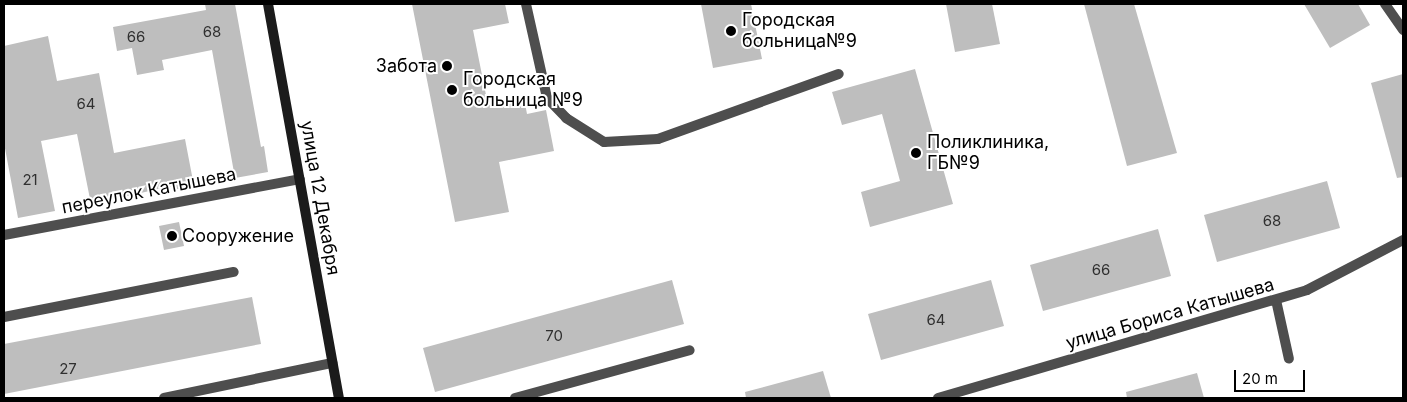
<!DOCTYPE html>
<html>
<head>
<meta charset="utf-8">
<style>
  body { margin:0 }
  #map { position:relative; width:1407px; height:402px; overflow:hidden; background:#fff; font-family:Inter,sans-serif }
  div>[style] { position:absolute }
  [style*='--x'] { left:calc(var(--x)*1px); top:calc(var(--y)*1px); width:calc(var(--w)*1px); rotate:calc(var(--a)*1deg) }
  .building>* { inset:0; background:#bebebe }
  .lane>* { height:10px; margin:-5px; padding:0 5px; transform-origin:5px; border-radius:5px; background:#4e4e4e }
  .street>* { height:10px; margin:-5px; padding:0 5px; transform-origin:5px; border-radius:5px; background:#4e4e4e }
  .secondary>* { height:10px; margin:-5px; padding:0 5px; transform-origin:5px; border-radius:5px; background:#1b1b1b }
  .dots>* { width:14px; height:14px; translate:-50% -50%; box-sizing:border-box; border:2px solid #fff; border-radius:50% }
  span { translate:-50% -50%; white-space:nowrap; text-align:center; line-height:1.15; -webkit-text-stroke:4px #fff; paint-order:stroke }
  .number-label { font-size:15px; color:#303030 }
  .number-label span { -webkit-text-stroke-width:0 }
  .poi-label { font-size:18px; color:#000 }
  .left { translate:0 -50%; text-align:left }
  .right { translate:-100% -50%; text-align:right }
  .street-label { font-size:18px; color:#000 }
  .frame { position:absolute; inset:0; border:5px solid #000; pointer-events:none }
  .scale { position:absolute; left:1234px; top:370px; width:71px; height:22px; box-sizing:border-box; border:2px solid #000; border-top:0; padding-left:6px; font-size:15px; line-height:18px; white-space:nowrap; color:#000; -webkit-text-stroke:4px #fff; paint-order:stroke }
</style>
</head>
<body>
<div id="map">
  <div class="building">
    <div style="clip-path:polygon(205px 4px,235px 4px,261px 147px,264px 146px,268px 172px,235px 178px,212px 50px,162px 60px,164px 70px,137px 75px,132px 48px,117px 51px,113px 27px,206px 10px)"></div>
    <div style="clip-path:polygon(412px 4px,505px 4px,509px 23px,473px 30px,488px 105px,524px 98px,527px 114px,546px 110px,554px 151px,499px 162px,509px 212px,455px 222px)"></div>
    <div style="clip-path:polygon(701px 4px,751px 4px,762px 59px,713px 68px)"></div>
    <div style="clip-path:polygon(946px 4px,992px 4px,1000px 44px,955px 52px)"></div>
    <div style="clip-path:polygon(1084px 4px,1134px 4px,1177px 153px,1127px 166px)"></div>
    <div style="clip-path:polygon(1304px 4px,1358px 4px,1370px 25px,1330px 48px)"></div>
    <div style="clip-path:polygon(48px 36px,57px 81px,99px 73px,114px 153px,185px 139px,194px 186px,173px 190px,172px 186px,91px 204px,77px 134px,41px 141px,55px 211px,18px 218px,4px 143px,4px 46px)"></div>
    <div style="clip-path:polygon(915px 69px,953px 204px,870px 227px,861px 192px,900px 181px,882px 114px,842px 125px,832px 92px)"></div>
    <div style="clip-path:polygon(1403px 74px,1403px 177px,1397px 178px,1371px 83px)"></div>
    <div style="clip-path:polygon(1327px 181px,1340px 228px,1217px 262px,1204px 215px)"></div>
    <div style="clip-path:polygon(179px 222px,184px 246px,164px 250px,159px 226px)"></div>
    <div style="clip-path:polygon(1158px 229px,1171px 276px,1043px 311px,1030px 265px)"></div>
    <div style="clip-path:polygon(672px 280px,684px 324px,435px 392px,423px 348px)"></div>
    <div style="clip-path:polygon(991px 280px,1004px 326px,881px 360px,868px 314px)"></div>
    <div style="clip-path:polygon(252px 297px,261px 344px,4px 394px,4px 344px)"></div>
    <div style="clip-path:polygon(823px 371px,831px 398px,746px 398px,745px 392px)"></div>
    <div style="clip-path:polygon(1197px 373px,1204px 398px,1127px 398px,1126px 392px)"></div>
  </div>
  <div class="lane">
    <div style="--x:526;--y:4;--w:96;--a:77.4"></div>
    <div style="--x:547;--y:98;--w:28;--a:46"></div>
    <div style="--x:566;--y:118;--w:45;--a:32.3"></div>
    <div style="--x:604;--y:142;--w:54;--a:-3.2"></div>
    <div style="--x:658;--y:139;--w:192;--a:-19.8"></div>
    <div style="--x:1276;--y:300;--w:60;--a:77.6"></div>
    <div style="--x:4;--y:317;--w:234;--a:-11.1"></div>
    <div style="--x:515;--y:398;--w:181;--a:-15.3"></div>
  </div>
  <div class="street">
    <div style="--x:1385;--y:4;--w:32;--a:55"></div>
    <div style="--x:4;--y:235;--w:301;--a:-10.7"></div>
    <div style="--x:164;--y:398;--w:172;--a:-11.8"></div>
    <div style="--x:938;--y:398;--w:384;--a:-16.3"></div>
    <div style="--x:1307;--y:290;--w:108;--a:-27.5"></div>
  </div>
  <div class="secondary">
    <div style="--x:268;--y:4;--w:400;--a:79.8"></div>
  </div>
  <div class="dots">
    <div style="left:731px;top:31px;background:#000"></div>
    <div style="left:447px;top:66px;background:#000"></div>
    <div style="left:452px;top:90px;background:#000"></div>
    <div style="left:916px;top:153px;background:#000"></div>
    <div style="left:172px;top:236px;background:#000"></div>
  </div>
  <div class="number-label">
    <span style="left:212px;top:32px">68</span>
    <span style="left:136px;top:37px">66</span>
    <span style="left:86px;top:104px">64</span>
    <span style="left:30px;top:180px">21</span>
    <span style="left:1272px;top:221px">68</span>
    <span style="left:1101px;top:270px">66</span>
    <span style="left:936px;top:320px">64</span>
    <span style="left:554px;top:336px">70</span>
    <span style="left:68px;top:369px">27</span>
  </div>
  <div class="poi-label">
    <span class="left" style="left:742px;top:31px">Городская<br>больница№9</span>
    <span class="right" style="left:437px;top:66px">Забота</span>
    <span class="left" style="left:463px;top:90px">Городская<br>больница №9</span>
    <span class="left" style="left:927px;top:153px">Поликлиника,<br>ГБ№9</span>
    <span class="left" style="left:182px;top:236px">Сооружение</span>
  </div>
  <div class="street-label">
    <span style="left:149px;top:191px;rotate:-11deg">переулок Катышева</span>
    <span style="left:320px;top:198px;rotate:80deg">улица 12 Декабря</span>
    <span style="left:1170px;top:314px;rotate:-16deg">улица Бориса Катышева</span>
  </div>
  <div class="frame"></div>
  <div class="scale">20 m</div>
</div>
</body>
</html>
